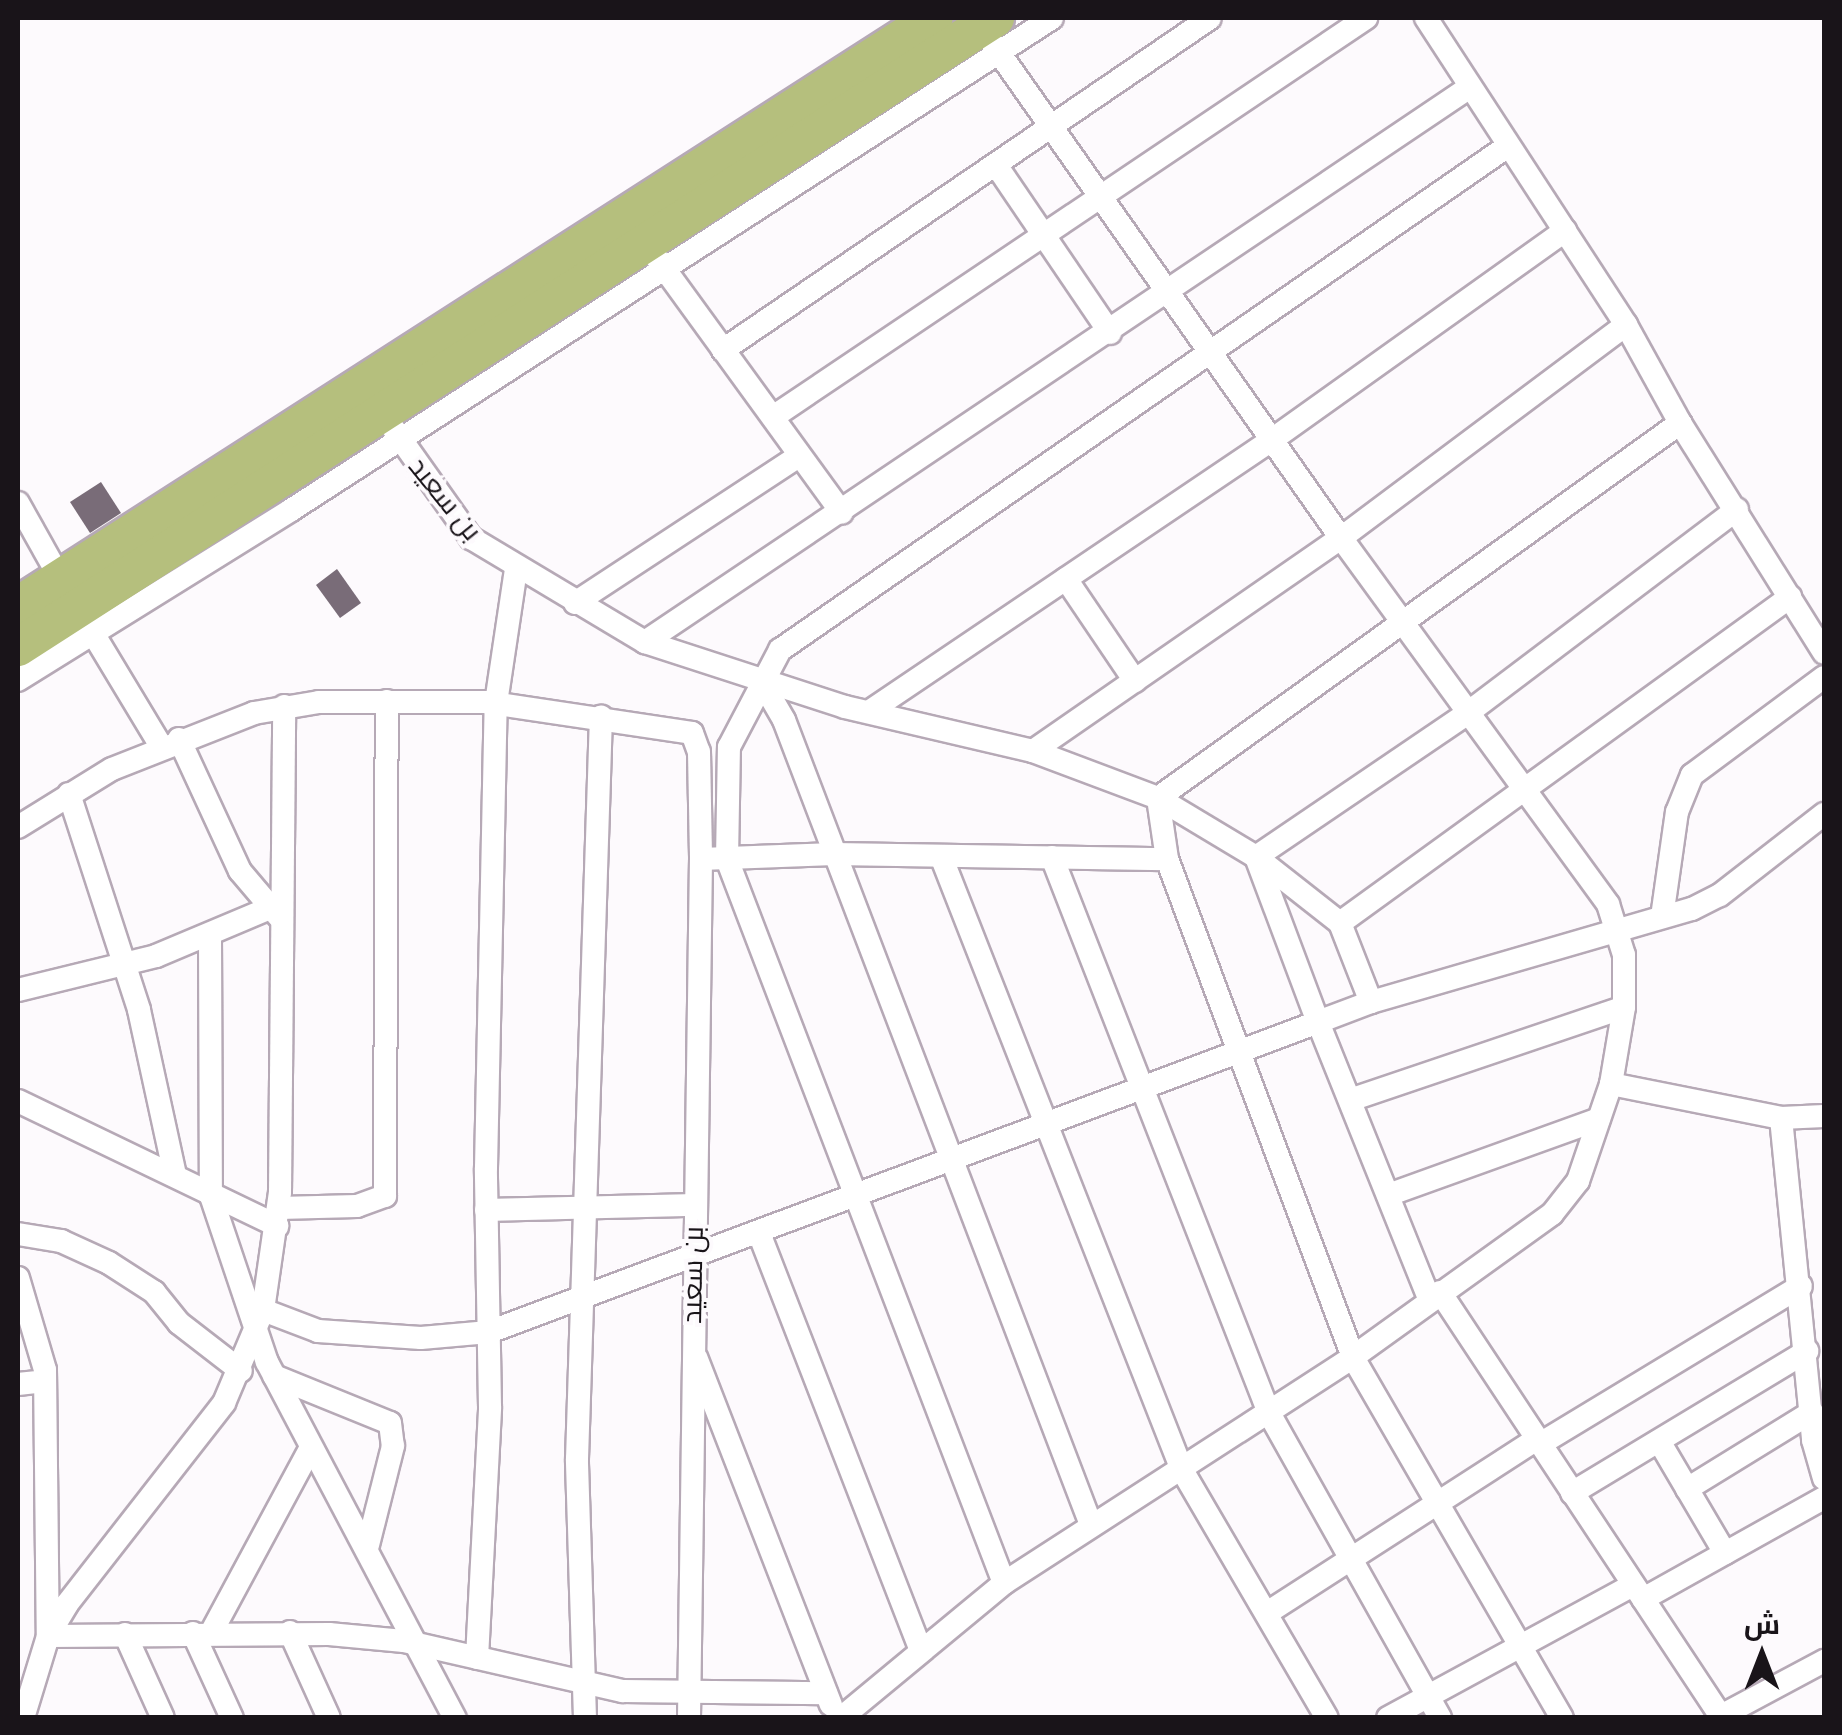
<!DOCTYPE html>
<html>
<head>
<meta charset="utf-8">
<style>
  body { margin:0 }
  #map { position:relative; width:1842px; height:1735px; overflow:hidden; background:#fdfafd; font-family:"Fira Sans Condensed",Cairo,sans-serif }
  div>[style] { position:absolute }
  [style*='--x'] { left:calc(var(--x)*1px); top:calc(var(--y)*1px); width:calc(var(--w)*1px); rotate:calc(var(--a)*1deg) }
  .building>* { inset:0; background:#796c78 }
  .roads { filter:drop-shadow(2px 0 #b6a9b6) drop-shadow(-2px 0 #b6a9b6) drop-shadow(0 2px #b6a9b6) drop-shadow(0 -2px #b6a9b6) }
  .street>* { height:22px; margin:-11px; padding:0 11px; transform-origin:11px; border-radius:11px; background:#fff }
  .primary>* { height:38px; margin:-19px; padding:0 19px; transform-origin:19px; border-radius:19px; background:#b5bf7d }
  span { translate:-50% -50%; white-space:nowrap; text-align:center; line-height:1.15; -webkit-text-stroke:8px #fdfafd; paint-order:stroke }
  .street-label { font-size:28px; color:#191419 }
  .frame { position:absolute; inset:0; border:20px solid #191419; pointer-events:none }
  .north { position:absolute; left:1712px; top:1605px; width:100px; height:100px; -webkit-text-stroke:8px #fdfafd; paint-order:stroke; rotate:0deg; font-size:28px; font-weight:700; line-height:40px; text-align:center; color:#191419 }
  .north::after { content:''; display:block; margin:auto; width:35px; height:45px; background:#191419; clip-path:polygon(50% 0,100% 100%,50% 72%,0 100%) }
</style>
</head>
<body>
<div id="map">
  <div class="building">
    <div style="clip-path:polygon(101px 482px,121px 513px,90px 533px,70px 502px)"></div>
    <div style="clip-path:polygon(337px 569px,361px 603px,340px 618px,316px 585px)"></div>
  </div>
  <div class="roads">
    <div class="street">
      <div style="--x:1426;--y:18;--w:366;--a:56.9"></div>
      <div style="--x:1626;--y:325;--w:112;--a:61.1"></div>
      <div style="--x:1680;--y:423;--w:271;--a:57.9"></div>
      <div style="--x:996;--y:165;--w:203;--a:55.8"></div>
      <div style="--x:656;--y:257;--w:316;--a:54"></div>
      <div style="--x:723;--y:350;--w:589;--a:-34.28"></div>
      <div style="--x:381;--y:411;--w:156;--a:54.7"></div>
      <div style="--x:471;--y:538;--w:203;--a:30.9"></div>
      <div style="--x:645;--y:642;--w:994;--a:-33.93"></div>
      <div style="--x:773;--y:417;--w:715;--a:-33.93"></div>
      <div style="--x:18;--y:503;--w:98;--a:60.8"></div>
      <div style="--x:1066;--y:579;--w:123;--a:55.9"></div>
      <div style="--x:575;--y:603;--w:268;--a:-33.3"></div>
      <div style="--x:88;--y:625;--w:141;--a:58.9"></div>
      <div style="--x:645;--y:642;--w:210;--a:18"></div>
      <div style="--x:845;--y:707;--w:193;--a:13.2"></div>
      <div style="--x:1033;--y:751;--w:134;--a:20.6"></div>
      <div style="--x:1158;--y:798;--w:114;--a:31"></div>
      <div style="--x:1256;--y:857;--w:107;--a:38.2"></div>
      <div style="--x:18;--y:680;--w:322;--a:-31.9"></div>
      <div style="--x:291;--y:510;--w:906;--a:-32.88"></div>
      <div style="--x:762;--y:682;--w:44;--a:59.9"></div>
      <div style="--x:784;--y:720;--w:858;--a:69.12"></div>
      <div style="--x:870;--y:711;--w:486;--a:-34"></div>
      <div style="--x:1273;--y:439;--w:359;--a:-35.5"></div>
      <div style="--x:179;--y:739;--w:145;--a:65.2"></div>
      <div style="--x:240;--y:871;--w:60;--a:49.7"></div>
      <div style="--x:1033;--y:751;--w:374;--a:-34.7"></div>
      <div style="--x:1341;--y:538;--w:356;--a:-36.8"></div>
      <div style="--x:69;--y:794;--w:227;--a:72"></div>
      <div style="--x:139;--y:1010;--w:169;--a:77.7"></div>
      <div style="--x:18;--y:827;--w:110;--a:-31.7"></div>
      <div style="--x:112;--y:769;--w:153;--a:-21.5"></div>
      <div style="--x:254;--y:713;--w:66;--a:-9.6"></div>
      <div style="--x:319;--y:702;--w:166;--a:0"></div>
      <div style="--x:485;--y:702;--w:209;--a:8.5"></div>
      <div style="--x:692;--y:733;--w:20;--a:70"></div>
      <div style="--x:699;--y:752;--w:107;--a:88.9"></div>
      <div style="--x:941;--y:856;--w:660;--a:68.57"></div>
      <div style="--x:1182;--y:1470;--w:287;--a:59.7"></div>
      <div style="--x:1052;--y:857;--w:597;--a:68.68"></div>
      <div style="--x:1269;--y:1413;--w:350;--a:60.7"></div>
      <div style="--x:1662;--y:917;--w:106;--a:-81.9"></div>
      <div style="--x:1677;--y:812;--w:40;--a:-68"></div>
      <div style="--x:1692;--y:775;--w:164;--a:-36.6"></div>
      <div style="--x:1340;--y:923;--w:556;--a:-35.92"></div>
      <div style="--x:1340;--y:923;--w:85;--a:68.6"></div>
      <div style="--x:1371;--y:1002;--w:57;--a:159.3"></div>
      <div style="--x:1318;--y:1022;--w:300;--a:68.1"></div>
      <div style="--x:210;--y:936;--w:260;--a:89.8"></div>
      <div style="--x:211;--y:1196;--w:175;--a:71.4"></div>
      <div style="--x:267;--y:1362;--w:403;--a:62.2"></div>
      <div style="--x:18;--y:990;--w:142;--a:-13.8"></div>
      <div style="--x:156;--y:956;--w:124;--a:-22.8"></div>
      <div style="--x:1371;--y:1002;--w:334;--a:-16.2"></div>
      <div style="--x:1692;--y:909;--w:31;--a:-27"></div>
      <div style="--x:1720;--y:895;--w:132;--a:-37.9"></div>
      <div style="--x:1611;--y:1084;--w:173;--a:11.3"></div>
      <div style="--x:1781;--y:1118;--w:43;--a:-2.7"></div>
      <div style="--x:1350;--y:1100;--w:289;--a:-18.7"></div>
      <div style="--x:18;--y:1101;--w:288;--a:25.7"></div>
      <div style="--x:1781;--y:1118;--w:324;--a:84.3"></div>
      <div style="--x:1813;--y:1440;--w:40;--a:74"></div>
      <div style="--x:1388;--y:1195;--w:224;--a:-19.8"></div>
      <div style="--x:279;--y:1208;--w:78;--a:-1.5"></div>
      <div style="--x:357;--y:1206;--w:30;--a:-20"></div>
      <div style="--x:385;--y:1196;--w:495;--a:-89.8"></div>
      <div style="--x:486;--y:1210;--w:209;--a:-1.4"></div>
      <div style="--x:759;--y:1233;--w:447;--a:68.8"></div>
      <div style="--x:18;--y:1234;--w:44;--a:9.2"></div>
      <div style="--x:61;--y:1241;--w:53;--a:24.6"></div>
      <div style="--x:109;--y:1263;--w:54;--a:32.8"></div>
      <div style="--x:154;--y:1292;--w:40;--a:51"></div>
      <div style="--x:179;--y:1323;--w:78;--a:37.7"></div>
      <div style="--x:18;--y:1278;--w:96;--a:73.6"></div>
      <div style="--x:45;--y:1370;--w:266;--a:89.4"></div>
      <div style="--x:48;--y:1636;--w:281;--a:-0.4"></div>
      <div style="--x:329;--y:1634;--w:75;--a:5.3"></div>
      <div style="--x:404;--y:1641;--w:225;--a:12.9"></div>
      <div style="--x:623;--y:1691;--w:203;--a:0.6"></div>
      <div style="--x:1440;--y:1292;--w:511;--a:56.5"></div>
      <div style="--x:263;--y:1310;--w:59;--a:20.9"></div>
      <div style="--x:318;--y:1331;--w:103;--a:3.9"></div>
      <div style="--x:421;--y:1338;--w:68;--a:-5"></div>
      <div style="--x:489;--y:1332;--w:885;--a:-20.5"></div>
      <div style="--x:1318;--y:1022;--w:176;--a:-110.6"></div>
      <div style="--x:1256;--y:857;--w:258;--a:-34.2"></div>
      <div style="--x:1469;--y:712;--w:336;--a:-37.1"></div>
      <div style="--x:696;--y:1357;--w:373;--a:68.8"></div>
      <div style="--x:274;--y:1376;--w:125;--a:22.1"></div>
      <div style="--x:390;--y:1423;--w:23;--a:83"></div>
      <div style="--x:393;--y:1446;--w:102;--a:104.2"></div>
      <div style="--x:18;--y:1384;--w:27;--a:-6"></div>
      <div style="--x:1659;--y:1441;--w:130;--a:59.5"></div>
      <div style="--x:1540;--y:1444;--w:305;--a:-31.2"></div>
      <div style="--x:1687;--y:1489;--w:147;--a:-31.6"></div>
      <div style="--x:1572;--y:1493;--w:275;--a:-31.1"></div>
      <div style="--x:1004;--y:1583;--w:775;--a:-110.94"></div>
      <div style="--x:727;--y:859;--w:112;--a:-89"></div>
      <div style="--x:729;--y:747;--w:110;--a:-62.3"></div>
      <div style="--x:780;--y:650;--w:885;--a:-34.7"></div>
      <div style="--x:1643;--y:1599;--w:207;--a:-29.2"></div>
      <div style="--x:1267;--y:1613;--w:321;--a:-32.8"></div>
      <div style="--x:290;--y:1632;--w:94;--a:65.6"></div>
      <div style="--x:193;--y:1633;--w:94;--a:65.4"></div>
      <div style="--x:211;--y:1633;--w:211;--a:-61.7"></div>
      <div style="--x:125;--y:1634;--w:92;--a:65.7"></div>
      <div style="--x:477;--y:1658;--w:251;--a:-87"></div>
      <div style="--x:490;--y:1407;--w:239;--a:-91"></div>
      <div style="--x:486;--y:1168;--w:465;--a:-88.8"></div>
      <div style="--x:496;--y:703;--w:135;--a:-81.5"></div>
      <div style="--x:1721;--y:1716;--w:117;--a:-28.1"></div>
      <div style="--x:23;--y:1718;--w:86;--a:-73"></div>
      <div style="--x:48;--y:1636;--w:37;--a:-59"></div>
      <div style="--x:67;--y:1604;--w:255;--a:-52"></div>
      <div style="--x:224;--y:1403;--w:101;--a:-67.2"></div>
      <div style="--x:263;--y:1310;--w:119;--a:-81.8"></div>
      <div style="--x:280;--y:1192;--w:486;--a:-89.5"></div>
      <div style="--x:585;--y:1718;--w:259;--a:-91.8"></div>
      <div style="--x:577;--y:1459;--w:743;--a:-88.15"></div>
      <div style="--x:689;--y:1718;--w:859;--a:-89.2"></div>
      <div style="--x:701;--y:859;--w:133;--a:-2.2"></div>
      <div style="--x:834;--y:854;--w:333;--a:0.9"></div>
      <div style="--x:841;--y:1718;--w:212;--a:-39.6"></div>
      <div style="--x:1004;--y:1583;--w:416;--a:-32.9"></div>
      <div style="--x:1353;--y:1357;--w:245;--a:-35.7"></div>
      <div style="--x:1552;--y:1214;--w:42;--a:-51.8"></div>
      <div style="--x:1578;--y:1181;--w:102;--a:-71.2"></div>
      <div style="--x:1611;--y:1084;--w:78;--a:-80.4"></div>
      <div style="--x:1624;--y:1007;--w:52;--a:-90"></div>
      <div style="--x:1624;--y:955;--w:53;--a:-107.4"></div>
      <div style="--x:1608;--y:904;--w:453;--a:-126.1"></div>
      <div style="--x:1341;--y:538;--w:634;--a:-125.17"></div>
      <div style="--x:1388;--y:1718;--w:279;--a:-28.5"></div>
      <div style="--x:1562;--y:1718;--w:417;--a:-120.1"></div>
      <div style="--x:1353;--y:1357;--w:532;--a:-110.48"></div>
      <div style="--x:1167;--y:859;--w:62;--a:-98.4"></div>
      <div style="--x:1158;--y:798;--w:643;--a:-35.69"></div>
    </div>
    <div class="primary">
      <div style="--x:18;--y:606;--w:1088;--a:-32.7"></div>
      <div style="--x:18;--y:647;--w:1162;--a:-32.77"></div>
    </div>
  </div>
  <div class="street-label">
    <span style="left:445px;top:499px;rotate:51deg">بن سعيد</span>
    <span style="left:693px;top:1275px;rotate:-89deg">بن سعيد</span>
  </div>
  <div class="frame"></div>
  <div class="north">ش</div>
</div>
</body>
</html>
